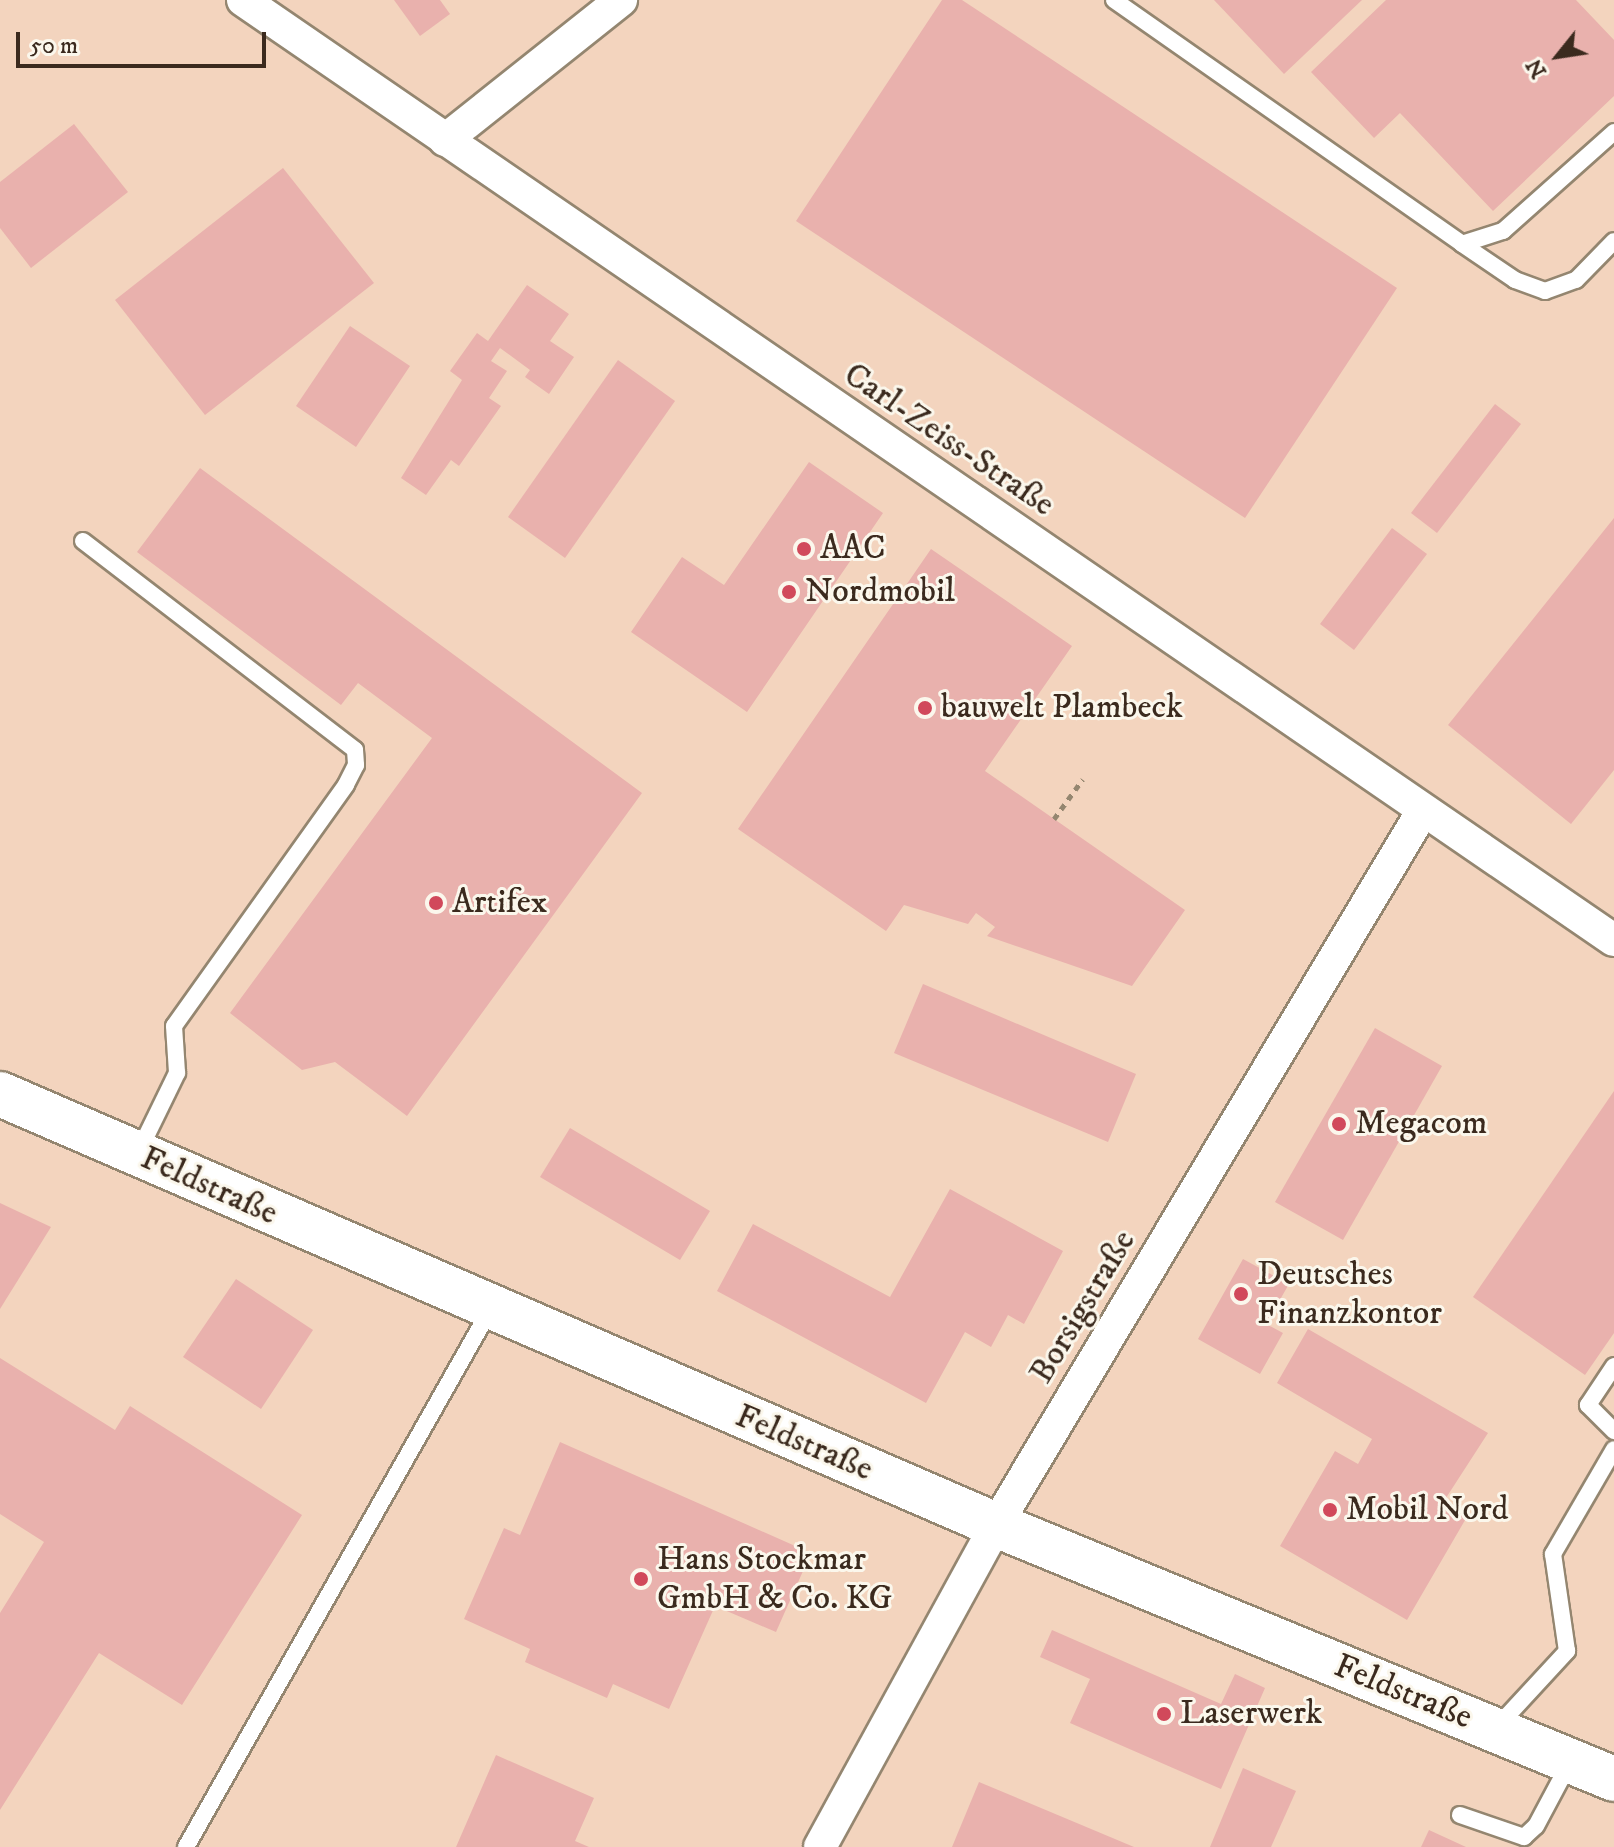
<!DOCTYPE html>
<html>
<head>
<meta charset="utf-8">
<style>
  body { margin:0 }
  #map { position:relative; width:1614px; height:1847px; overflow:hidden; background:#eee1c2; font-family:"IM FELL DW Pica",serif }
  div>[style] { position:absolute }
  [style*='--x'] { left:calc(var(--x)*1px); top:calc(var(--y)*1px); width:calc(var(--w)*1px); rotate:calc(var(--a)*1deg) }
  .built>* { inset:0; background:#f3d4be }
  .building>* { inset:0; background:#e9b1ad }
  .path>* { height:5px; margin-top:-2.5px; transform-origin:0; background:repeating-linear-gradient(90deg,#948670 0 6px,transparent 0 12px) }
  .roads { filter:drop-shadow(2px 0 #948670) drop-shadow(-2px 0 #948670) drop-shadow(0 2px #948670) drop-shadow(0 -2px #948670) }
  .lane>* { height:16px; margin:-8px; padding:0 8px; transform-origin:8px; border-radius:8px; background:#fff }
  .street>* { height:32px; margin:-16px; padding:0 16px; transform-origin:16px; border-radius:16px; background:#fff }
  .secondary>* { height:44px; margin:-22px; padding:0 22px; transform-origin:22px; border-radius:22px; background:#fff }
  .dots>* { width:22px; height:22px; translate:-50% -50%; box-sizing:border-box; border:4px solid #fbf7ec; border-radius:50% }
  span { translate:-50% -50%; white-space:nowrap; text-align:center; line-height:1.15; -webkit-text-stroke:6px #fbf7ec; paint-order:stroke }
  .street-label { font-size:34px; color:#3b2a1e }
  .poi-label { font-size:34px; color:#3b2a1e }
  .left { translate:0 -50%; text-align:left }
  .north { position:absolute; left:1518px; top:16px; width:80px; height:80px; -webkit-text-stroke:6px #fbf7ec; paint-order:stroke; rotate:240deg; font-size:22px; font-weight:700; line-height:32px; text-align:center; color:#3b2a1e }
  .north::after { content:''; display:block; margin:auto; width:28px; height:36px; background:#3b2a1e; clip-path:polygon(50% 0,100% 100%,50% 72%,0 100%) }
  .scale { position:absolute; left:16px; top:32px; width:250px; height:36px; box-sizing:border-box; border:4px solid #3b2a1e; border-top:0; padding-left:10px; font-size:24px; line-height:28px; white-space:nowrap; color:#3b2a1e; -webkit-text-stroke:6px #fbf7ec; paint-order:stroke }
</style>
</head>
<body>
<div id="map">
  <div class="built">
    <div style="clip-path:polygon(0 0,1614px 0,1614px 1847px,0 1847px)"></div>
  </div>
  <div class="building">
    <div style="clip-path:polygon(394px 0,440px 0,450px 14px,420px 36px)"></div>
    <div style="clip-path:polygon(942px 0,962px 0,1397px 288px,1245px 518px,796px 221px)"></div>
    <div style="clip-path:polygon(1214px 0,1362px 0,1284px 74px)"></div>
    <div style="clip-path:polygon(1386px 0,1576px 0,1614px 40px,1614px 96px,1493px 211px,1400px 113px,1374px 138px,1311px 72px)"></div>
    <div style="clip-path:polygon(74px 124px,128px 192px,31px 268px,0 228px,0 182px)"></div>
    <div style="clip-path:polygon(283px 168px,374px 283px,205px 415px,115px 300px)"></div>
    <div style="clip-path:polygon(527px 285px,569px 314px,550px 341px,574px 357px,549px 394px,525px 377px,530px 370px,500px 348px,491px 361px,507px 371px,489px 398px,501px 406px,459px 466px,451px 460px,426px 495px,401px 478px,462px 380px,450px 371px,477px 333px,488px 341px)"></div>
    <div style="clip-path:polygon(350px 326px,410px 366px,356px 447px,296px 406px)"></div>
    <div style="clip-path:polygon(618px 360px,675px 401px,565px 558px,508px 517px)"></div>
    <div style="clip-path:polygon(1495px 404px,1521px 424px,1437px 533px,1411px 513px)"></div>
    <div style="clip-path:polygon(809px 462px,883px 513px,747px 712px,631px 632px,682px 557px,724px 585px)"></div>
    <div style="clip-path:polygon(200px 468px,642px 793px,407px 1116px,335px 1062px,302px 1070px,230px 1013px,432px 738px,358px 683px,341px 705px,137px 552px)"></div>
    <div style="clip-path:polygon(1614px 518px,1614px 770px,1571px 824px,1448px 725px)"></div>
    <div style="clip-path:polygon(1392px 528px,1427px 554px,1354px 650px,1320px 624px)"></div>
    <div style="clip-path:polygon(931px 549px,1072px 646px,985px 771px,1185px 910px,1132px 986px,987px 936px,995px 927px,976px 913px,968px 924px,904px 905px,886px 931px,738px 829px)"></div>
    <div style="clip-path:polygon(923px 984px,1136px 1074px,1108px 1142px,894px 1053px)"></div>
    <div style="clip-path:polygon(1375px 1028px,1442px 1066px,1343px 1240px,1275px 1202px)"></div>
    <div style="clip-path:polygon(1614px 1091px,1614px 1333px,1585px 1375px,1473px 1297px)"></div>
    <div style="clip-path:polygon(570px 1128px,710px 1211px,680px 1260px,540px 1177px)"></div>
    <div style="clip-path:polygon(950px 1189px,1063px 1251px,1024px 1324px,1008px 1315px,991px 1347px,965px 1332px,926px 1403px,717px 1291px,753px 1224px,890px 1297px)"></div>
    <div style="clip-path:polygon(0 1203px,51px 1227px,0 1309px)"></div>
    <div style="clip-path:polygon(1243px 1259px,1289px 1284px,1266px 1324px,1283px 1333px,1260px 1374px,1198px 1339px)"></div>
    <div style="clip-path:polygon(236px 1279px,313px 1330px,261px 1409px,183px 1357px)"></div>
    <div style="clip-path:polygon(1308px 1329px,1488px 1433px,1444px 1501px,1468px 1515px,1407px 1620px,1280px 1546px,1335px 1451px,1358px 1464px,1372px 1439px,1277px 1383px)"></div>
    <div style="clip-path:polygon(0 1358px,115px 1430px,130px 1406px,302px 1515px,182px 1705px,99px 1653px,0 1810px,0 1613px,44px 1542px,0 1514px)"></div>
    <div style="clip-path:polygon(560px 1442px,811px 1553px,776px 1632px,715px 1606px,669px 1709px,613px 1684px,607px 1698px,525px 1662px,530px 1649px,464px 1619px,504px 1528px,520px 1535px)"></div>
    <div style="clip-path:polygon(1052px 1630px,1221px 1704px,1235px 1674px,1265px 1688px,1221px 1789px,1070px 1723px,1090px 1679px,1040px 1657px)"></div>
    <div style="clip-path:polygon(496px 1755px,594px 1798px,575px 1841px,589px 1847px,456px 1847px)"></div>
    <div style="clip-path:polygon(1243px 1768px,1296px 1791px,1271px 1847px,1210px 1847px)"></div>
    <div style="clip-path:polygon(979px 1782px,1134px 1847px,952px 1847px)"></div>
    <div style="clip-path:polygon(1429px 1830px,1466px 1847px,1421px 1847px)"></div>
  </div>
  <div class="path">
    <div style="--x:1054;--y:819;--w:49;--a:-54.1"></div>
  </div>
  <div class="roads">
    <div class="lane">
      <div style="--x:1114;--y:0;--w:425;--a:35"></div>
      <div style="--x:1462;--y:244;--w:43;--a:-17.6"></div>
      <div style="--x:1503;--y:231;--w:149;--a:-41.7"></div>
      <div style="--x:1462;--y:244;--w:64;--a:34.2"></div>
      <div style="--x:1515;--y:280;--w:32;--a:20"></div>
      <div style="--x:1545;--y:291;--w:33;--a:-20"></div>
      <div style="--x:1576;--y:280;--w:54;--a:-45.7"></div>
      <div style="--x:83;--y:541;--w:343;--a:37.5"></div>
      <div style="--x:355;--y:750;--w:15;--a:86"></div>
      <div style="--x:356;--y:765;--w:22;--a:117"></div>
      <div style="--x:346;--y:785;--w:296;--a:125.5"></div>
      <div style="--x:174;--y:1026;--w:47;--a:86.3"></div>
      <div style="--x:177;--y:1073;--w:89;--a:116"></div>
      <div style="--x:1614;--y:1366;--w:47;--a:123.7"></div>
      <div style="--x:1588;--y:1405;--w:37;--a:45"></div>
      <div style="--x:1496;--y:1728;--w:105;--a:-47.3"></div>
      <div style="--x:1567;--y:1651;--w:98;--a:-98.2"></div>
      <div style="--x:1553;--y:1554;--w:121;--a:-59.8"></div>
      <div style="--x:1460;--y:1815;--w:68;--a:19"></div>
      <div style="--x:1524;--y:1837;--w:16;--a:-43"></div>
      <div style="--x:1536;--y:1826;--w:72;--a:-62"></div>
      <div style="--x:186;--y:1847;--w:617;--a:-60.49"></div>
    </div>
    <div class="street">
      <div style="--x:243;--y:0;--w:1662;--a:34.44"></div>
      <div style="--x:445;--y:140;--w:225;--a:-38.5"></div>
      <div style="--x:820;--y:1847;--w:367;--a:-61.3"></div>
      <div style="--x:996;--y:1525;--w:831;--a:-59.14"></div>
    </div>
    <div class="secondary">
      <div style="--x:0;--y:1094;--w:1085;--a:23.4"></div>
      <div style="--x:996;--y:1525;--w:668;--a:22.34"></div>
    </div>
  </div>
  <div class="dots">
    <div style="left:804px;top:549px;background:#d1495b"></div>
    <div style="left:789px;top:592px;background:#d1495b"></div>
    <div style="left:925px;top:708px;background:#d1495b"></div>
    <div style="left:436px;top:903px;background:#d1495b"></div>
    <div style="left:1339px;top:1124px;background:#d1495b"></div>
    <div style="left:1241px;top:1294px;background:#d1495b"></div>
    <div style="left:1330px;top:1510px;background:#d1495b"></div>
    <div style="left:641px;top:1579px;background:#d1495b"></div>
    <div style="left:1164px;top:1714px;background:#d1495b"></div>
  </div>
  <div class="street-label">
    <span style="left:949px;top:440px;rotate:34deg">Carl-Zeiss-Straße</span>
    <span style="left:209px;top:1186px;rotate:24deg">Feldstraße</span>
    <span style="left:1083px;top:1307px;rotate:-59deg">Borsigstraße</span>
    <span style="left:804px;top:1443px;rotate:23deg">Feldstraße</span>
    <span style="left:1403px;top:1692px;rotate:22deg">Feldstraße</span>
  </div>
  <div class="poi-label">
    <span class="left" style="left:820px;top:549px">AAC</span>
    <span class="left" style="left:805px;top:592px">Nordmobil</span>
    <span class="left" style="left:941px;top:708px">bauwelt Plambeck</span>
    <span class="left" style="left:452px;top:903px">Artifex</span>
    <span class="left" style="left:1355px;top:1124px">Megacom</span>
    <span class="left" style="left:1257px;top:1294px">Deutsches<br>Finanzkontor</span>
    <span class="left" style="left:1346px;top:1510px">Mobil Nord</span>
    <span class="left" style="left:657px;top:1579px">Hans Stockmar<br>GmbH &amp; Co. KG</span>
    <span class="left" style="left:1180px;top:1714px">Laserwerk</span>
  </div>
  <div class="north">N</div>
  <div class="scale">50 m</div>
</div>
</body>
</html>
